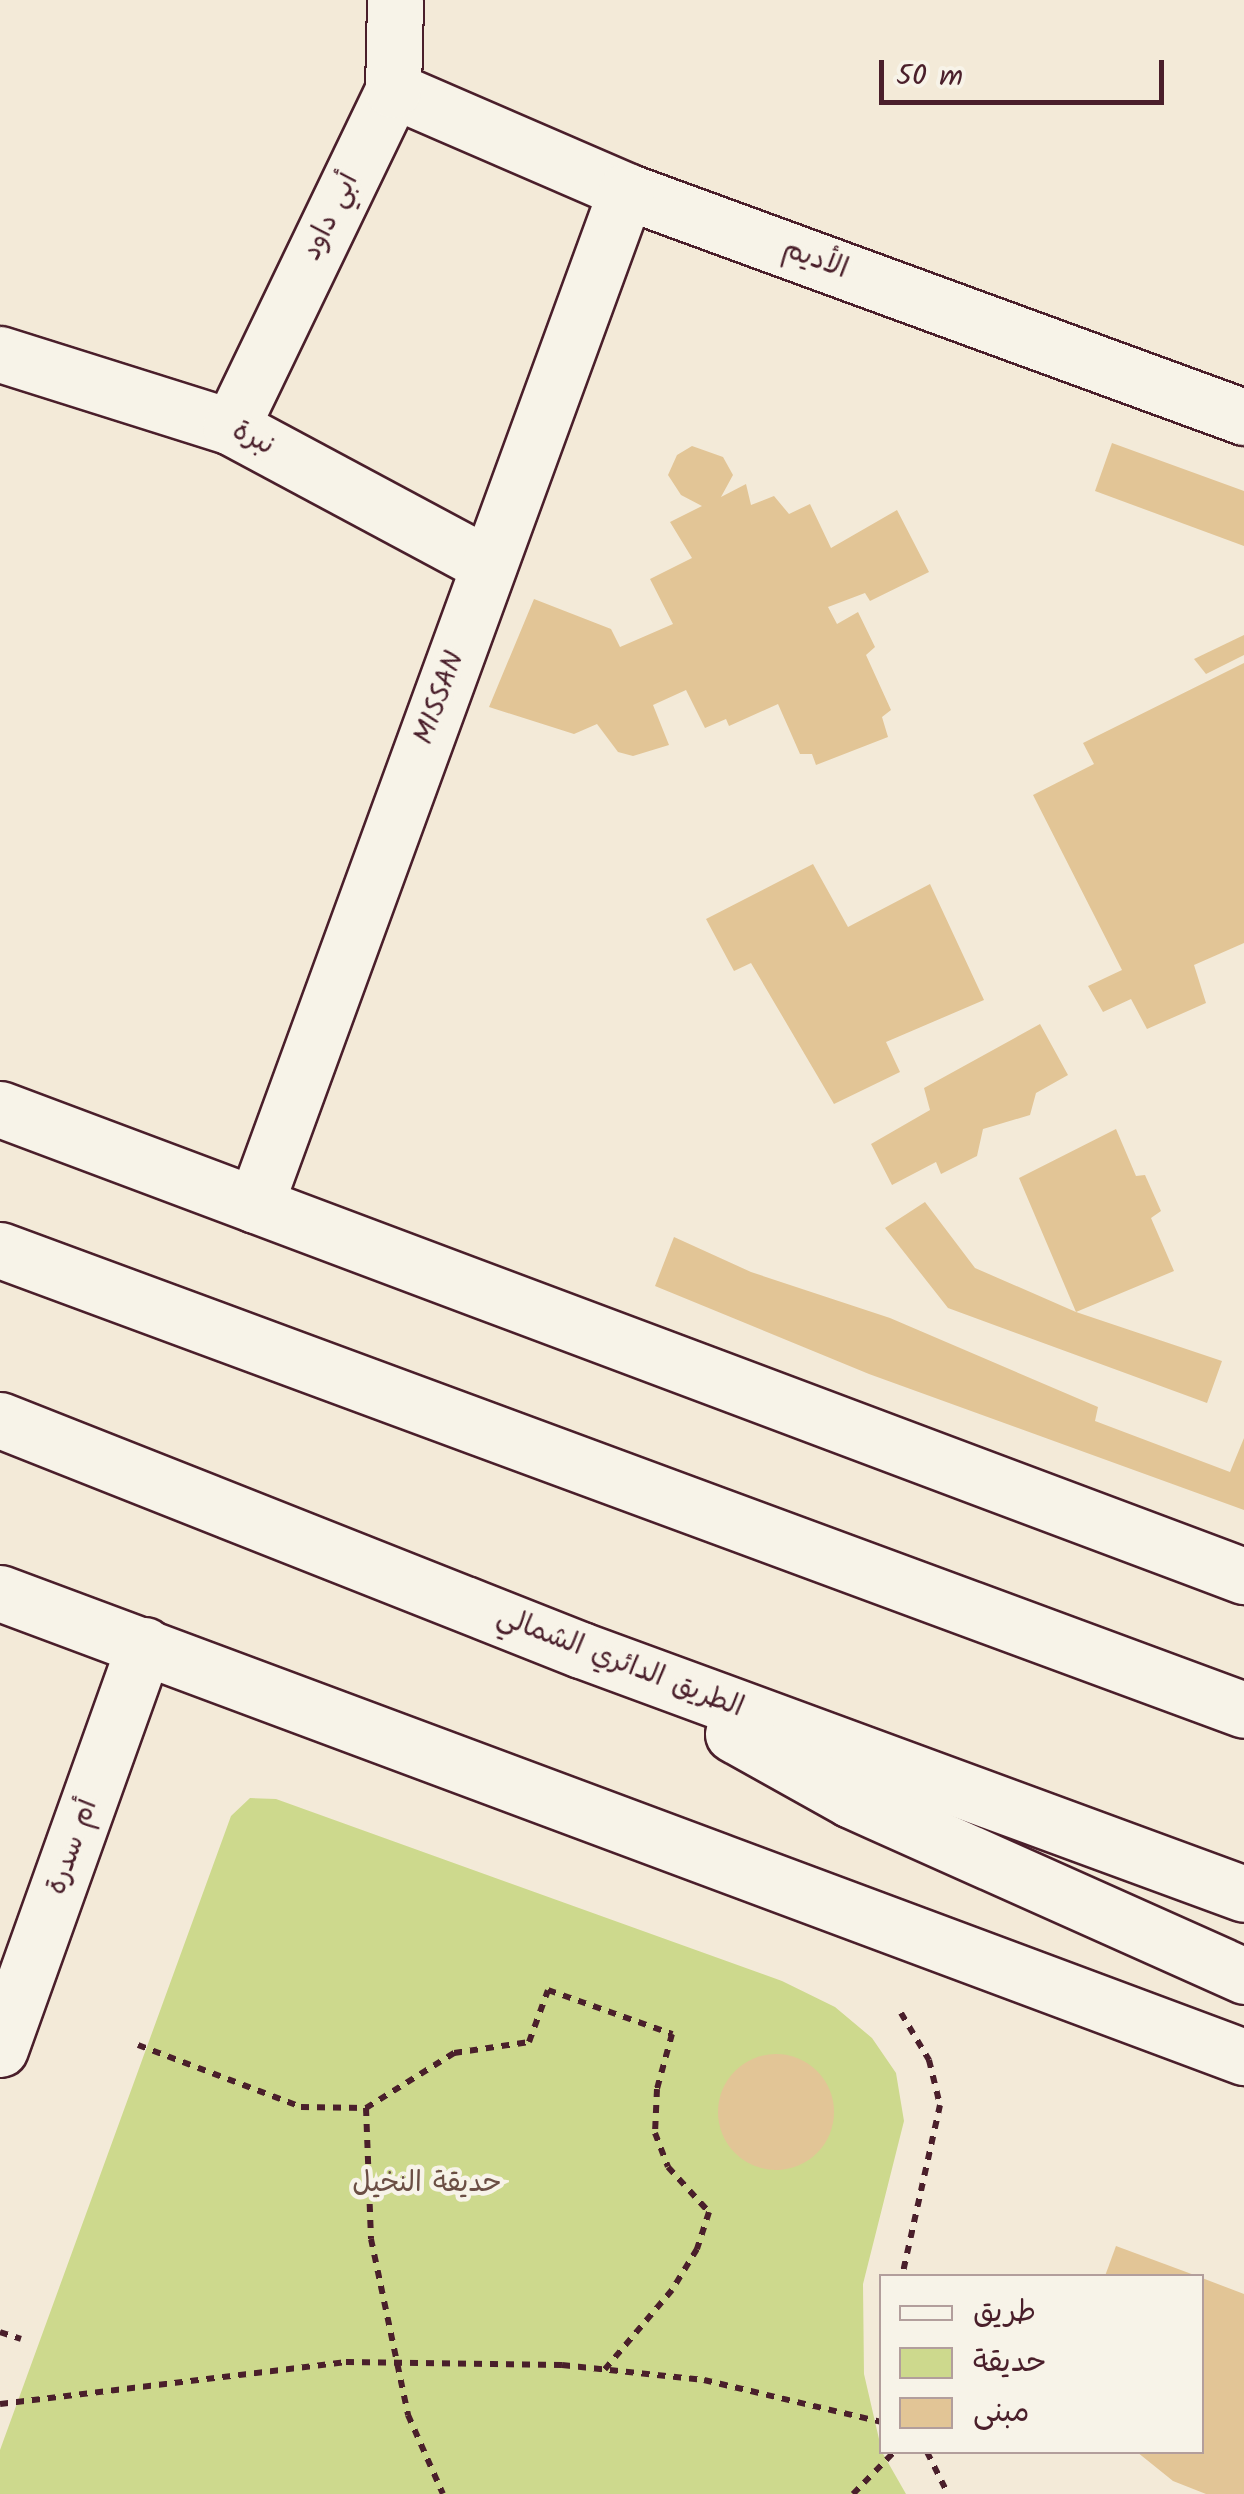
<!DOCTYPE html>
<html>
<head>
<meta charset="utf-8">
<style>
  body { margin:0 }
  #map { position:relative; width:1244px; height:2494px; overflow:hidden; background:#f3ead8; font-family:Kalam,"Playpen Sans Arabic",sans-serif }
  div>[style] { position:absolute }
  [style*='--x'] { left:calc(var(--x)*1px); top:calc(var(--y)*1px); width:calc(var(--w)*1px); rotate:calc(var(--a)*1deg) }
  .green>* { inset:0; background:#cdd98d }
  .building>* { inset:0; background:#e2c596 }
  .round { border-radius:50% }
  .path>* { height:6px; margin-top:-3px; transform-origin:0; background:repeating-linear-gradient(90deg,#4a1f2b 0 8px,transparent 0 16px) }
  .roads { filter:drop-shadow(2px 0 #4a1f2b) drop-shadow(-2px 0 #4a1f2b) drop-shadow(0 2px #4a1f2b) drop-shadow(0 -2px #4a1f2b) }
  .minor>* { height:55px; margin:-27.5px; padding:0 27.5px; transform-origin:27.5px; border-radius:27.5px; background:#f7f3e8 }
  .major>* { height:55px; margin:-27.5px; padding:0 27.5px; transform-origin:27.5px; border-radius:27.5px; background:#f7f3e8 }
  .highway>* { height:55px; margin:-27.5px; padding:0 27.5px; transform-origin:27.5px; border-radius:27.5px; background:#f7f3e8 }
  span { translate:-50% -50%; white-space:nowrap; text-align:center; line-height:1.15; -webkit-text-stroke:9px #f7f3e8; paint-order:stroke }
  .street-label { font-size:28px; color:#4a1f2b }
  .park-label { font-size:28px; color:#6b4e44 }
  .legend { position:absolute; left:879px; top:2274px; width:325px; height:180px; box-sizing:border-box; background:#f7f3e8; border:2px solid #b29e9c; margin:0; padding:12px 18px; list-style:none; font-size:30px; color:#4a1f2b }
  .legend li { display:flex; align-items:center; gap:20px; height:50px }
  .legend b { width:50px; border:2px solid #b29e9c }
  .scale { position:absolute; left:879px; top:60px; width:285px; height:45px; box-sizing:border-box; border:5px solid #4a1f2b; border-top:0; padding-left:12px; font-size:30px; line-height:35px; white-space:nowrap; color:#4a1f2b; -webkit-text-stroke:8px #f7f3e8; paint-order:stroke }
</style>
</head>
<body>
<div id="map">
  <div class="green">
    <div style="clip-path:polygon(250px 1798px,276px 1799px,782px 1981px,835px 2007px,872px 2038px,896px 2073px,904px 2121px,863px 2284px,864px 2374px,882px 2452px,906px 2494px,0 2494px,0 2450px,231px 1816px)"></div>
  </div>
  <div class="building">
    <div style="clip-path:polygon(1112px 443px,1244px 491px,1244px 546px,1095px 491px)"></div>
    <div style="clip-path:polygon(692px 446px,723px 457px,733px 475px,721px 497px,746px 484px,751px 505px,774px 496px,789px 514px,810px 504px,831px 548px,897px 510px,929px 572px,870px 601px,865px 593px,828px 607px,837px 624px,858px 612px,875px 647px,866px 655px,891px 710px,882px 717px,888px 737px,816px 765px,812px 754px,800px 754px,778px 704px,729px 726px,726px 719px,705px 728px,686px 690px,653px 705px,669px 745px,633px 756px,618px 752px,597px 724px,574px 734px,489px 707px,534px 599px,611px 629px,620px 647px,673px 624px,650px 579px,692px 558px,670px 522px,702px 506px,681px 495px,668px 475px,677px 455px)"></div>
    <div style="clip-path:polygon(1244px 635px,1244px 655px,1206px 674px,1194px 659px)"></div>
    <div style="clip-path:polygon(1244px 663px,1244px 943px,1194px 965px,1206px 1003px,1147px 1029px,1131px 999px,1103px 1012px,1088px 986px,1122px 970px,1033px 795px,1094px 764px,1083px 743px)"></div>
    <div style="clip-path:polygon(813px 864px,848px 927px,930px 884px,984px 1000px,886px 1042px,900px 1072px,834px 1104px,751px 963px,734px 971px,706px 919px)"></div>
    <div style="clip-path:polygon(1040px 1024px,1068px 1075px,1036px 1093px,1030px 1115px,983px 1129px,977px 1156px,941px 1174px,936px 1162px,892px 1185px,871px 1144px,930px 1110px,924px 1088px)"></div>
    <div style="clip-path:polygon(1116px 1129px,1136px 1176px,1145px 1175px,1161px 1211px,1151px 1218px,1174px 1271px,1076px 1312px,1019px 1178px)"></div>
    <div style="clip-path:polygon(925px 1202px,975px 1268px,1076px 1312px,1222px 1361px,1207px 1403px,948px 1308px,885px 1228px)"></div>
    <div style="clip-path:polygon(674px 1237px,751px 1272px,890px 1318px,1098px 1407px,1095px 1421px,1230px 1472px,1244px 1438px,1244px 1510px,869px 1374px,655px 1286px)"></div>
    <div class="round" style="left:718px;top:2054px;width:116px;height:116px"></div>
    <div style="clip-path:polygon(1116px 2246px,1197px 2276px,1105px 2276px)"></div>
    <div style="clip-path:polygon(1202px 2278px,1244px 2294px,1244px 2494px,1206px 2494px,1173px 2481px,1137px 2452px,1202px 2452px)"></div>
  </div>
  <div class="path">
    <div style="--x:901;--y:2013;--w:55;--a:59.2"></div>
    <div style="--x:929;--y:2060;--w:46;--a:76.3"></div>
    <div style="--x:940;--y:2105;--w:175;--a:102.5"></div>
    <div style="--x:138;--y:2045;--w:174;--a:20.8"></div>
    <div style="--x:301;--y:2107;--w:65;--a:0.9"></div>
    <div style="--x:366;--y:2108;--w:104;--a:-32"></div>
    <div style="--x:454;--y:2053;--w:76;--a:-8.3"></div>
    <div style="--x:529;--y:2042;--w:55;--a:-69.9"></div>
    <div style="--x:548;--y:1990;--w:132;--a:19.5"></div>
    <div style="--x:672;--y:2034;--w:57;--a:105.3"></div>
    <div style="--x:657;--y:2089;--w:44;--a:92.6"></div>
    <div style="--x:655;--y:2133;--w:36;--a:69"></div>
    <div style="--x:668;--y:2167;--w:61;--a:47.7"></div>
    <div style="--x:709;--y:2212;--w:39;--a:108"></div>
    <div style="--x:697;--y:2249;--w:48;--a:121.4"></div>
    <div style="--x:672;--y:2290;--w:104;--a:130.3"></div>
    <div style="--x:366;--y:2108;--w:131;--a:87.8"></div>
    <div style="--x:371;--y:2239;--w:180;--a:78.1"></div>
    <div style="--x:408;--y:2415;--w:86;--a:66.1"></div>
    <div style="--x:0;--y:2332;--w:22;--a:18"></div>
    <div style="--x:0;--y:2404;--w:349;--a:-6.9"></div>
    <div style="--x:346;--y:2362;--w:216;--a:0.8"></div>
    <div style="--x:562;--y:2365;--w:143;--a:6"></div>
    <div style="--x:704;--y:2380;--w:183;--a:13.3"></div>
    <div style="--x:927;--y:2452;--w:47;--a:63.4"></div>
    <div style="--x:853;--y:2494;--w:59;--a:-45.7"></div>
  </div>
  <div class="roads">
    <div class="minor">
      <div style="--x:393;--y:90;--w:254;--a:23.4"></div>
      <div style="--x:626;--y:191;--w:658;--a:20.09"></div>
      <div style="--x:0;--y:354;--w:242;--a:17.5"></div>
      <div style="--x:231;--y:427;--w:292;--a:28.2"></div>
      <div style="--x:231;--y:427;--w:374;--a:-64.3"></div>
      <div style="--x:393;--y:90;--w:90;--a:-88.7"></div>
      <div style="--x:255;--y:1205;--w:1080;--a:-69.9"></div>
      <div style="--x:0;--y:1593;--w:1328;--a:20.46"></div>
      <div style="--x:0;--y:2049;--w:429;--a:-70.3"></div>
    </div>
    <div class="major">
      <div style="--x:0;--y:1109;--w:1329;--a:20.58"></div>
    </div>
    <div class="highway">
      <div style="--x:0;--y:1250;--w:1326;--a:20.29"></div>
      <div style="--x:0;--y:1420;--w:625;--a:21.6"></div>
      <div style="--x:581;--y:1650;--w:706;--a:20.2"></div>
      <div style="--x:733;--y:1734;--w:135;--a:29.2"></div>
      <div style="--x:851;--y:1800;--w:431;--a:24.1"></div>
    </div>
  </div>
  <div class="street-label">
    <span style="left:331px;top:217px;rotate:-64deg">أبي داود</span>
    <span style="left:815px;top:260px;rotate:20deg">الأديم</span>
    <span style="left:253px;top:439px;rotate:27deg">نبرة</span>
    <span style="left:440px;top:698px;rotate:-70deg">MISSAN</span>
    <span style="left:620px;top:1663px;rotate:21deg">الطريق الدائري الشمالي</span>
    <span style="left:73px;top:1847px;rotate:-70deg">أم سدرة</span>
  </div>
  <div class="park-label">
    <span style="left:427px;top:2184px">حديقة النخيل</span>
  </div>
  <ul class="legend">
  <li><b style="height:12px;background:#f7f3e8"></b>طريق</li>
  <li><b style="height:28px;background:#cdd98d"></b>حديقة</li>
  <li><b style="height:28px;background:#e2c596"></b>مبنى</li>
  </ul>
  <div class="scale">50 m</div>
</div>
</body>
</html>
